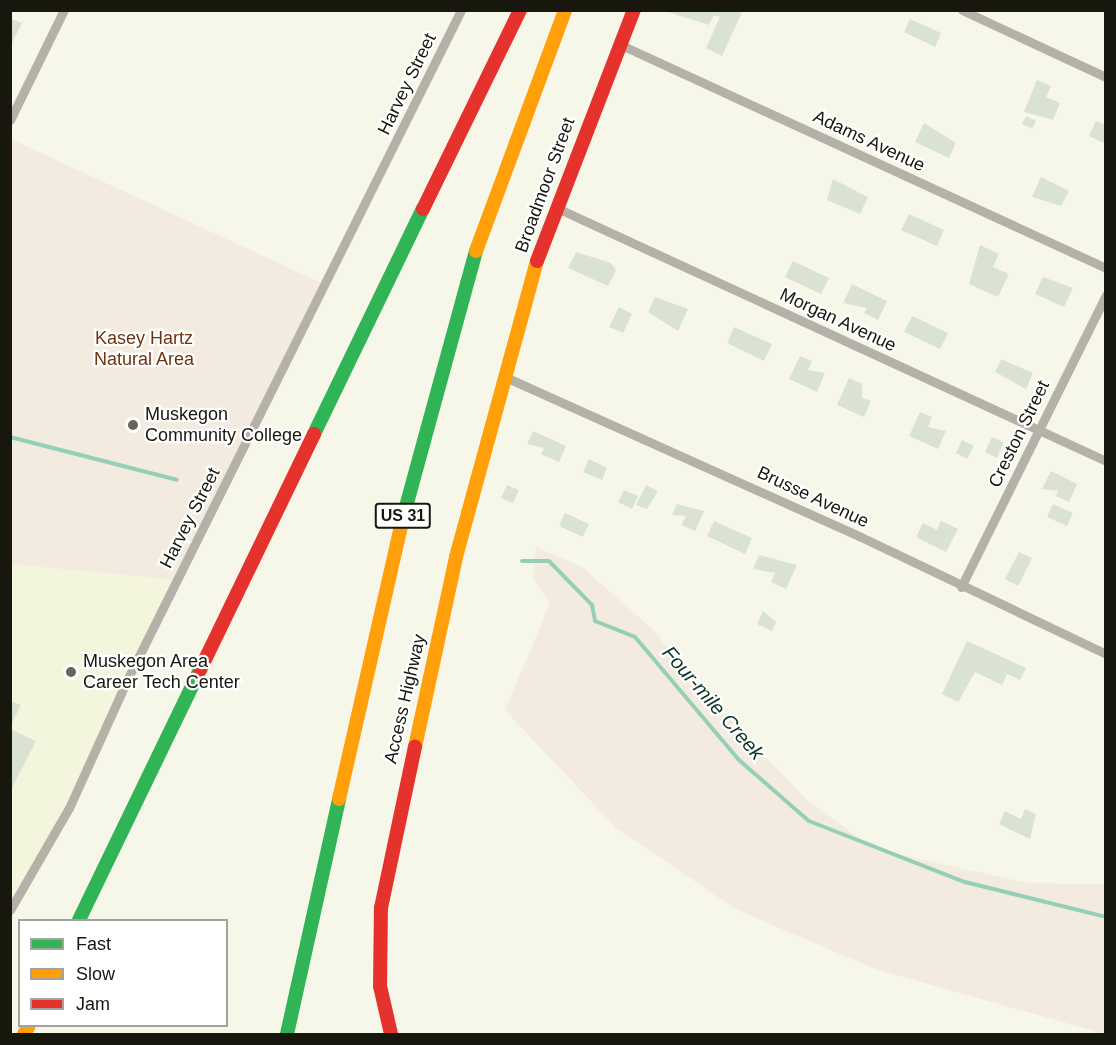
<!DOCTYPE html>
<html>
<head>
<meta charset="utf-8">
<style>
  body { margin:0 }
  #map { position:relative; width:1116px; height:1045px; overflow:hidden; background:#f6f7e9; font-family:Helvetica,sans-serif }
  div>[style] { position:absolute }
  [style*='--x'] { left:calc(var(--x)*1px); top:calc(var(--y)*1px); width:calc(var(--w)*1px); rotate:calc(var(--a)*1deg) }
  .built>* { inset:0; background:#f4f5dd }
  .green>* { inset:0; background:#f4ebe0 }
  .stream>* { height:4px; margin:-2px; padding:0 2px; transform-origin:2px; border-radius:2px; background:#96cfb7 }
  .building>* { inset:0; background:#dae3d2 }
  .street>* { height:9px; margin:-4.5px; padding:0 4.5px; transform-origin:4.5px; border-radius:4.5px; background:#b5b1a8 }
  .fast>* { height:14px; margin:-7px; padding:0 7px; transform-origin:7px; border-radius:7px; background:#30b455 }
  .slow>* { height:14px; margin:-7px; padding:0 7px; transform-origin:7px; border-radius:7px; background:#ff9f0a }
  .jam>* { height:14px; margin:-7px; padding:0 7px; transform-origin:7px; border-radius:7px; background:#e5322d }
  .dots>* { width:16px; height:16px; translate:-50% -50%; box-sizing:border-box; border:3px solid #fff; border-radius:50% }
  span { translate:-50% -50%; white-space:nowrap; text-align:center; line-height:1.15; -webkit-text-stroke:4.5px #fff; paint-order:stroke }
  .shield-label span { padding:2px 4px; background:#fff; border:2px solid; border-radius:4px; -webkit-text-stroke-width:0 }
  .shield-label { font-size:16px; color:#17170e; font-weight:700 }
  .street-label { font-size:18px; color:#17170e }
  .park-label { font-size:18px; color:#6f340f }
  .poi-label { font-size:18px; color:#17170e }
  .left { translate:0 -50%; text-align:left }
  .water-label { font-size:20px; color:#0d3327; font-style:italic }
  .frame { position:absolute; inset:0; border:12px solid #17170e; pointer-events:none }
  .legend { position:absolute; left:18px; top:919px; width:210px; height:108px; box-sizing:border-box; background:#fff; border:2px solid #a2a29f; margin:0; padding:8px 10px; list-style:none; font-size:18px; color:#17170e }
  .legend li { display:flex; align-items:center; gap:12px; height:30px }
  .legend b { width:30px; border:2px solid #a2a29f }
</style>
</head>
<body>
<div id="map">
  <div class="built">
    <div style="clip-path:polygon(10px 140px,177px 580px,46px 843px,11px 897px)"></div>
  </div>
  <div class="green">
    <div style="clip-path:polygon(11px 139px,328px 286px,177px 580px,11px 564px)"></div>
    <div style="clip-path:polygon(536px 547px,582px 567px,651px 628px,709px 697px,807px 800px,874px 849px,1028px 883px,1105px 884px,1105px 1034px,875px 969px,737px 910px,615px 827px,505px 710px,550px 604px,533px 578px)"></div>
  </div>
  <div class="stream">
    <div style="--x:10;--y:437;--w:172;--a:14.4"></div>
    <div style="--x:522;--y:561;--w:27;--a:0"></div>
    <div style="--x:549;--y:561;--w:62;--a:45.7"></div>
    <div style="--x:592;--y:605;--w:16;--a:79"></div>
    <div style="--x:595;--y:621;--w:43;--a:21.8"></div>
    <div style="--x:635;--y:637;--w:161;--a:49.8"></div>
    <div style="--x:739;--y:760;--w:93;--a:41.1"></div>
    <div style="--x:809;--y:821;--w:168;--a:21.4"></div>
    <div style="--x:965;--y:882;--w:145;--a:13.9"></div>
  </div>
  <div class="building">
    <div style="clip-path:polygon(662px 10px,743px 10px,722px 56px,706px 48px,720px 17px,714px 15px,709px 25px)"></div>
    <div style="clip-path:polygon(10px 18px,22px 23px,10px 47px)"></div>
    <div style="clip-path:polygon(910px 19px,941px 33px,935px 47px,904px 32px)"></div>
    <div style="clip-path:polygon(1037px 80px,1051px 86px,1046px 97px,1060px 103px,1053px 120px,1024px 112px)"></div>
    <div style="clip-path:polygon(1026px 116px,1036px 121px,1032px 129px,1022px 124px)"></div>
    <div style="clip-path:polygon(1096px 121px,1106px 125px,1106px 144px,1089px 136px)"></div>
    <div style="clip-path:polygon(924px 123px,956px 143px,949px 158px,915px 142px)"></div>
    <div style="clip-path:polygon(1041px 177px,1069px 191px,1061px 206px,1032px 197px)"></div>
    <div style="clip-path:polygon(833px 179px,868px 197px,860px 214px,827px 200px)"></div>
    <div style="clip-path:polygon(909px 214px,944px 230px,937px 246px,901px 230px)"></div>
    <div style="clip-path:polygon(980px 245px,999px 254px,993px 267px,1009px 274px,998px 297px,969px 284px)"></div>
    <div style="clip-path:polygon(576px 252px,611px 263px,616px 270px,608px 286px,568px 268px)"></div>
    <div style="clip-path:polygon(793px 261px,829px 278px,821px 294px,785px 277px)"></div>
    <div style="clip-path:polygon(1043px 277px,1073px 288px,1064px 307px,1035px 294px)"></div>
    <div style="clip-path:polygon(852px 284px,887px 301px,878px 320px,864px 313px,867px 308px,843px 303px)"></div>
    <div style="clip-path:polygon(655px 297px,688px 309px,678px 331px,648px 312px)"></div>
    <div style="clip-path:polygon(619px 307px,632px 314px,623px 333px,609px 327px)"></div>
    <div style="clip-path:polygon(912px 316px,948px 333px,940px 349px,904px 332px)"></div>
    <div style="clip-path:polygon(734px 327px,772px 344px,764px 361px,727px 343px)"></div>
    <div style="clip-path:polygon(800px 356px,812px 361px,808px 370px,825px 373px,817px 392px,789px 379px)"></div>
    <div style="clip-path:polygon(1001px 359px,1033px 373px,1026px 389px,995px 372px)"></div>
    <div style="clip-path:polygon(849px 378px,862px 384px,862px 398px,871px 401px,864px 417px,837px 405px)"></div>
    <div style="clip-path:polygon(920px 412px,932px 417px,928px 427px,946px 431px,938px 449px,909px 436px)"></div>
    <div style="clip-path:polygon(533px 431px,566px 446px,559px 462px,541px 454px,544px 448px,527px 444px)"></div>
    <div style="clip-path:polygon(992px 437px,1004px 443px,997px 458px,985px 452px)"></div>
    <div style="clip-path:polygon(962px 440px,974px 446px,967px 459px,956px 453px)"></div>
    <div style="clip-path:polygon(589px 459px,607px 468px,602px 480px,583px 472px)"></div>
    <div style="clip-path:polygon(1051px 471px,1077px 484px,1069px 502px,1056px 496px,1058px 491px,1042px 489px)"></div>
    <div style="clip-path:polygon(507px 485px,519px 490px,513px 503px,501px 498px)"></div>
    <div style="clip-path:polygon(646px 485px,658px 491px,647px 509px,636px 505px)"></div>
    <div style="clip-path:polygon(624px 490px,638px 496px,632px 509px,618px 502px)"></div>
    <div style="clip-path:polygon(677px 504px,704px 511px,695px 531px,681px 525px,686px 516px,672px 515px)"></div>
    <div style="clip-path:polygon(1053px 504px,1073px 513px,1067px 526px,1047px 517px)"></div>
    <div style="clip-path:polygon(565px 513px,589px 524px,583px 537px,559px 526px)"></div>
    <div style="clip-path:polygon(714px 521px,752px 538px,745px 554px,707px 536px)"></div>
    <div style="clip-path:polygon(941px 521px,958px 529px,946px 552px,916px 537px,923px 523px,937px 530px)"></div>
    <div style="clip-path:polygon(1019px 552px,1032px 558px,1018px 586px,1005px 579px)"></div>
    <div style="clip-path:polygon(759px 555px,797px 565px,786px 589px,771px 582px,775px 573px,753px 569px)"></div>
    <div style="clip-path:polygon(763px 611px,776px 622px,772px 631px,757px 624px)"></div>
    <div style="clip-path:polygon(967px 641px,1026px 668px,1020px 680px,1007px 674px,1002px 685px,975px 672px,958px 702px,942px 694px)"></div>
    <div style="clip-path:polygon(10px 701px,21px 705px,10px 727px)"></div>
    <div style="clip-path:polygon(10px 729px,36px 741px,10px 792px)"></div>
    <div style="clip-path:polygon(1025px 809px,1036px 814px,1030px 839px,999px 824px,1005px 811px,1021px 819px)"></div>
  </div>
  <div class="street">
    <div style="--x:962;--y:10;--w:159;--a:25"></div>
    <div style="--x:619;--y:44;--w:536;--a:24.7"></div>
    <div style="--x:10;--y:120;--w:123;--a:-63.9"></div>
    <div style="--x:557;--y:208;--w:604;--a:24.74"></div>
    <div style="--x:503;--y:376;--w:390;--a:24.2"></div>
    <div style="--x:859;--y:536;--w:274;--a:25.5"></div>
    <div style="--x:961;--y:587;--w:326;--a:-63.6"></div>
    <div style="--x:10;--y:910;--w:118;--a:-60"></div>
    <div style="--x:69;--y:808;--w:143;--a:-65.6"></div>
    <div style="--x:128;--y:678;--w:746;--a:-63.5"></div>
  </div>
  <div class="fast">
    <div style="--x:314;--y:434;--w:250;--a:-64.2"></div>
    <div style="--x:401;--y:525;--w:284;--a:-74.7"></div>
    <div style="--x:79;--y:920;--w:278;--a:-64.2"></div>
    <div style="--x:287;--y:1034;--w:241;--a:-77.5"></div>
  </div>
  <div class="slow">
    <div style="--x:476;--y:251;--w:257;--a:-69.7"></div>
    <div style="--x:415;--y:747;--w:194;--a:-77.8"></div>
    <div style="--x:456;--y:557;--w:307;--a:-74.7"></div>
    <div style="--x:339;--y:799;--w:281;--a:-77.2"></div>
    <div style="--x:24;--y:1034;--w:9;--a:-58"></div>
  </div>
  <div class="jam">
    <div style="--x:423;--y:209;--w:221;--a:-64"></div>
    <div style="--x:537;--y:261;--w:269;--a:-68.9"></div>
    <div style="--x:200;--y:670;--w:262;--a:-64.2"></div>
    <div style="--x:391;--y:1034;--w:49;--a:-102.9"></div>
    <div style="--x:380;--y:986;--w:78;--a:-89.3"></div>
    <div style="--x:381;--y:908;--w:165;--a:-78.1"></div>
  </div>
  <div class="dots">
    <div style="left:133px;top:425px;background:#65655b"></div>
    <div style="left:71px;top:672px;background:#65655b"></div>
  </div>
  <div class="shield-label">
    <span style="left:403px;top:516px">US 31</span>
  </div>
  <div class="street-label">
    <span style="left:407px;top:84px;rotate:-64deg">Harvey Street</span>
    <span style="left:869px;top:141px;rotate:25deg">Adams Avenue</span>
    <span style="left:545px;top:185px;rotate:-70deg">Broadmoor Street</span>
    <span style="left:838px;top:320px;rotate:25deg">Morgan Avenue</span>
    <span style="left:1019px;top:434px;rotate:-64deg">Creston Street</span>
    <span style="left:813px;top:497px;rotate:25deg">Brusse Avenue</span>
    <span style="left:190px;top:518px;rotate:-63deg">Harvey Street</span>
    <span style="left:405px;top:699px;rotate:-77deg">Access Highway</span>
  </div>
  <div class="park-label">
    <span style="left:144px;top:349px">Kasey Hartz<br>Natural Area</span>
  </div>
  <div class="poi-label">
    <span class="left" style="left:145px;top:425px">Muskegon<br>Community College</span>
    <span class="left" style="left:83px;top:672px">Muskegon Area<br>Career Tech Center</span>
  </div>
  <div class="water-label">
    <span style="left:713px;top:703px;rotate:49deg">Four-mile Creek</span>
  </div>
  <div class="frame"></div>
  <ul class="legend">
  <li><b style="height:8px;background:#30b455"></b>Fast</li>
  <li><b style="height:8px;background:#ff9f0a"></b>Slow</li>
  <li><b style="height:8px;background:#e5322d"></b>Jam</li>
  </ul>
</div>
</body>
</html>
